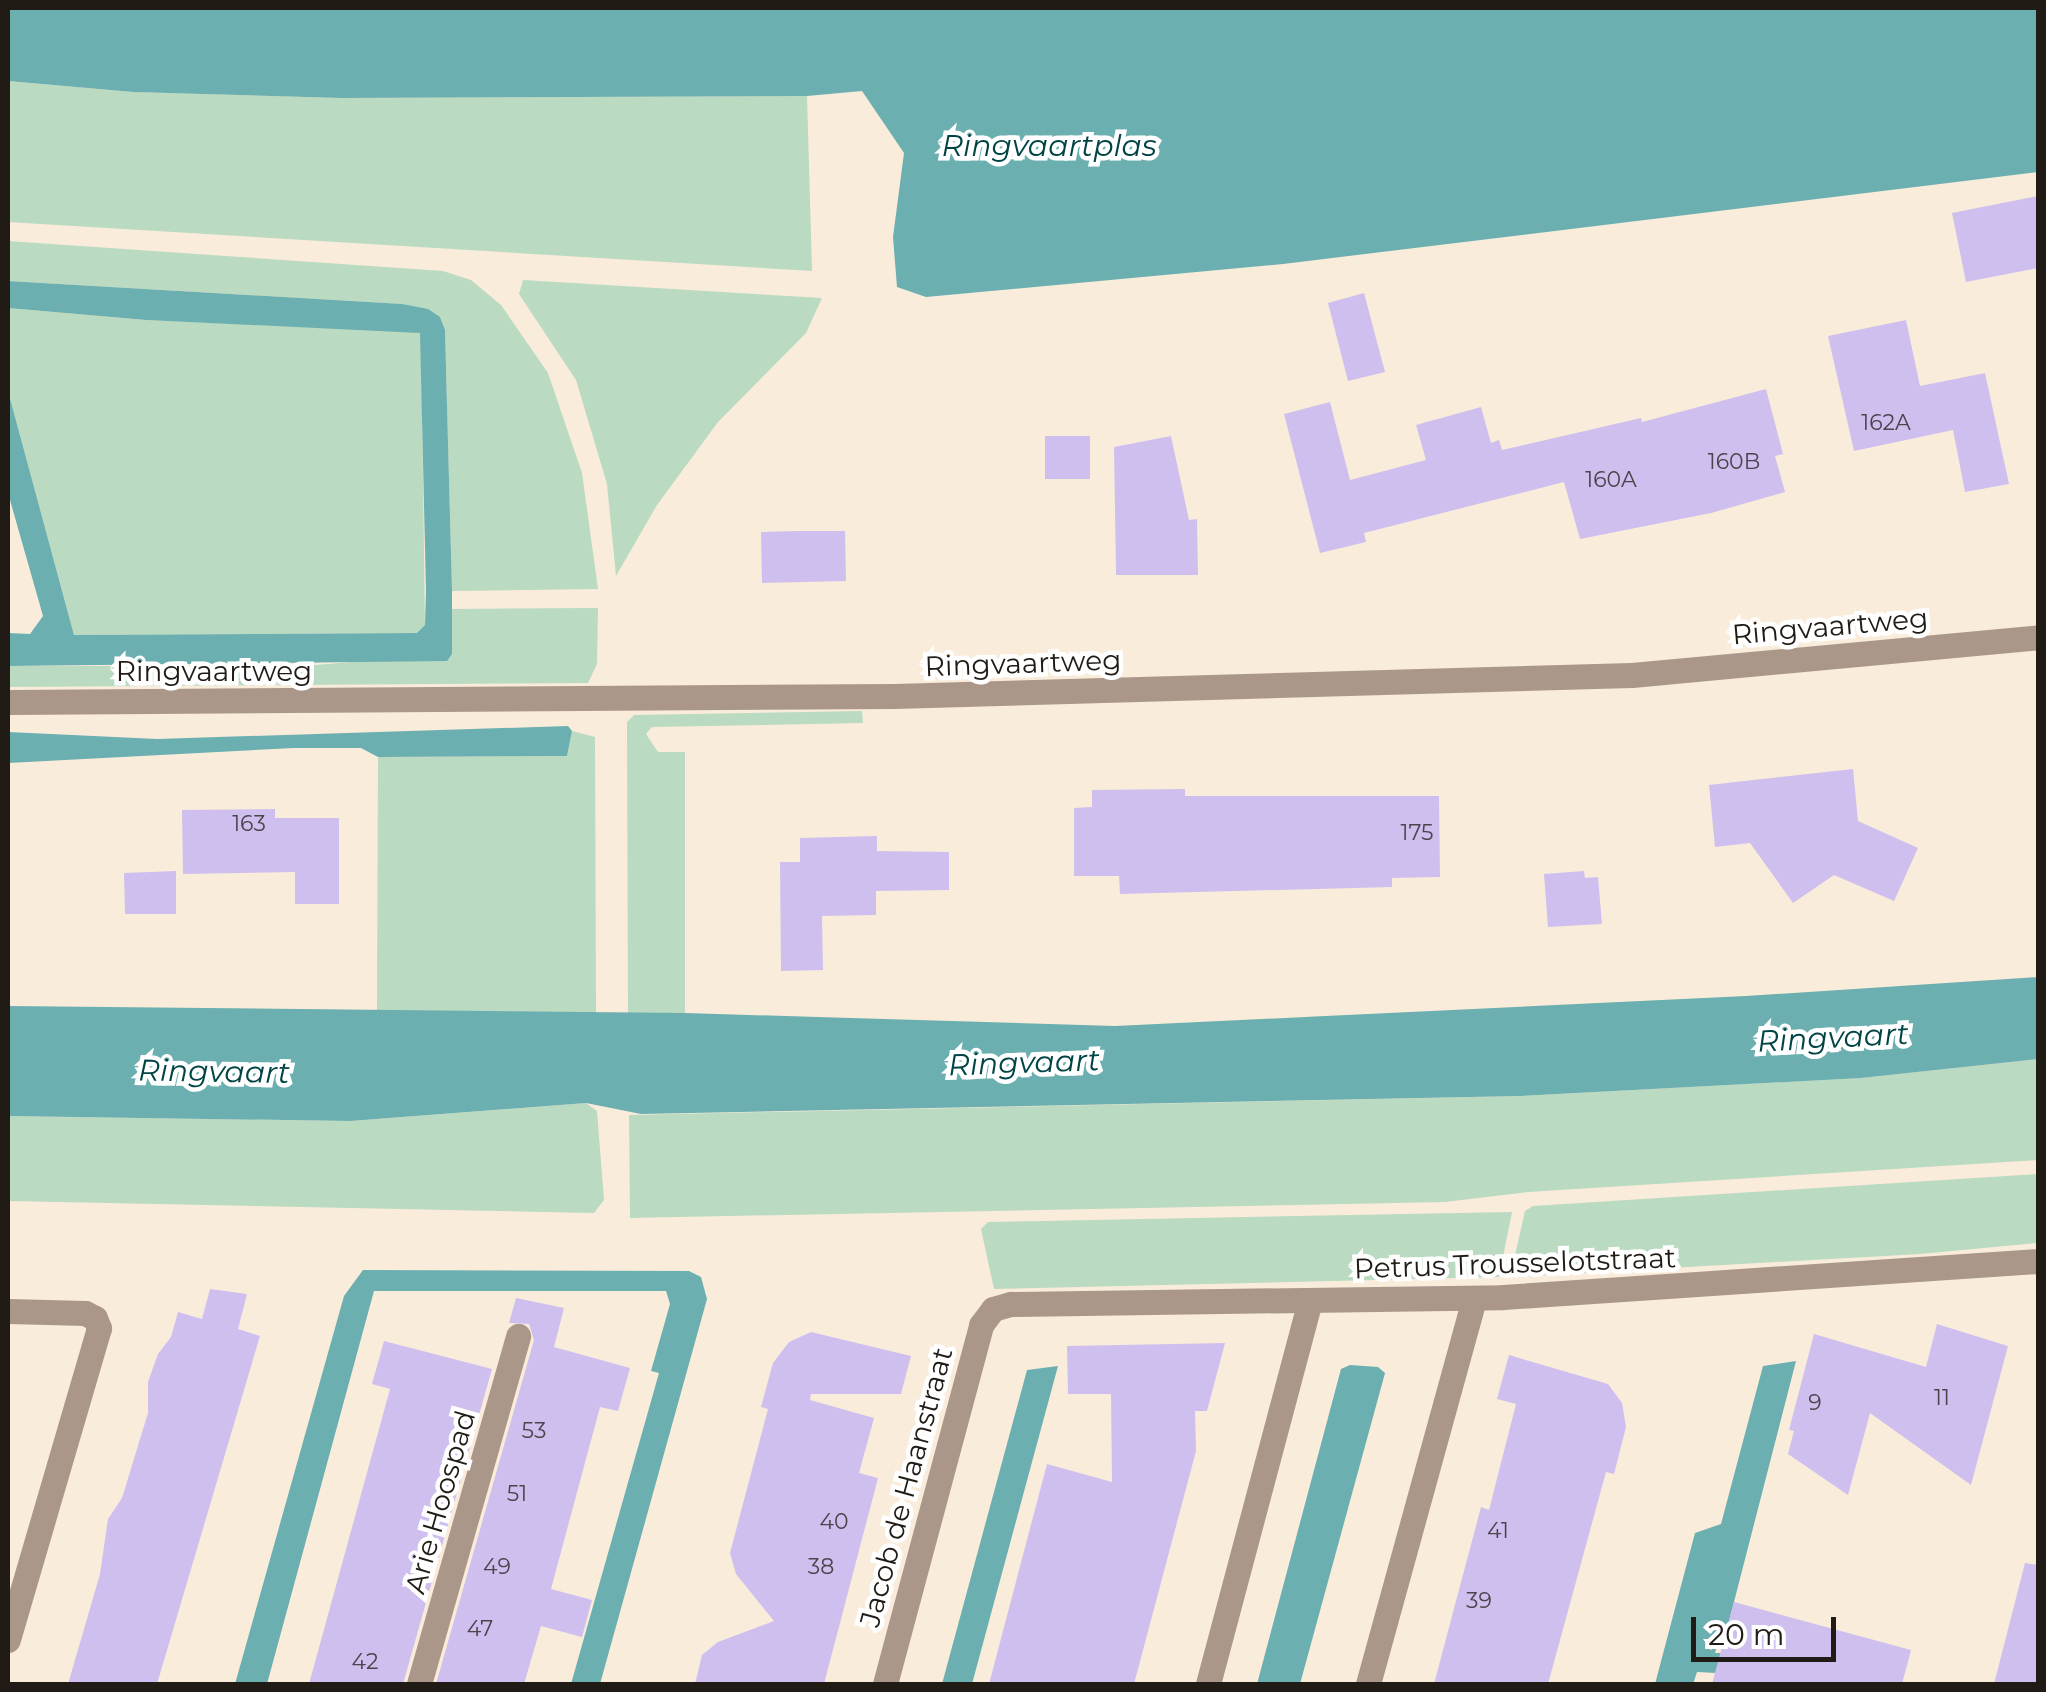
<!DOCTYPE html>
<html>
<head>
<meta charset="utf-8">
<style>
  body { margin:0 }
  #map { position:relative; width:2046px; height:1692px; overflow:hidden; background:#f9ecdb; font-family:Montserrat,sans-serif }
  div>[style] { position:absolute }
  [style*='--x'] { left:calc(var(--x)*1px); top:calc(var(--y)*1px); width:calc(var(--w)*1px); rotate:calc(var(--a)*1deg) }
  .green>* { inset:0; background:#badac1 }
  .water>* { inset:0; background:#6cafb0 }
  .building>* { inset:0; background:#cfbfef }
  .street>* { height:25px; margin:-12.5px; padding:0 12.5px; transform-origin:12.5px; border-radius:12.5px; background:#ab978a }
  span { translate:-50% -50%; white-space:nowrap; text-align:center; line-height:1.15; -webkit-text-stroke:9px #fff; paint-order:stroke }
  .number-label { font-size:22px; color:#4c444c }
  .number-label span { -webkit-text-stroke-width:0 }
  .street-label { font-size:28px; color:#201b15 }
  .water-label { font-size:30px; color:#024445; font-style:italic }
  .frame { position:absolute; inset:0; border:10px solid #201b15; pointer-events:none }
  .scale { position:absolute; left:1691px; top:1617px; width:145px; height:45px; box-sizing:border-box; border:5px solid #201b15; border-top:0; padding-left:12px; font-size:30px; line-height:35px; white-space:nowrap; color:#201b15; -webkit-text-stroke:8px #fff; paint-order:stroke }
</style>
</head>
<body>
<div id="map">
  <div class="green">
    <div style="clip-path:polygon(8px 81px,133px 92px,341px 98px,807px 96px,812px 271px,8px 222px)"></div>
    <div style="clip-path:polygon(8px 241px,443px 271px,471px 280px,501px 305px,548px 373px,582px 473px,598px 589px,452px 591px,445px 330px,440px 317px,402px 304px,8px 281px)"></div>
    <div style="clip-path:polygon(523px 280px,822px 298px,806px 333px,718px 422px,657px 505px,616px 576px,607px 484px,576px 380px,519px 294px)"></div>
    <div style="clip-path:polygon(8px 308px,146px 320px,421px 332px,425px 625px,418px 633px,74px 635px,8px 391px)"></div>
    <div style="clip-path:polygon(598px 608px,597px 664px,588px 683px,8px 687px,8px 666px,303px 666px,452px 654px,452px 609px)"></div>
    <div style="clip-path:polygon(862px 711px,863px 723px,652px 727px,646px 734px,658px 752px,685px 752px,685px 1013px,628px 1013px,627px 722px,634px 715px)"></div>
    <div style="clip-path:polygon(572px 731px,595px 737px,596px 1014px,377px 1012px,378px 757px,567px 756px)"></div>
    <div style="clip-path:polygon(2038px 1059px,2038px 1160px,1528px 1192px,1445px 1202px,630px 1218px,629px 1115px,1520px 1096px,1861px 1078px)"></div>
    <div style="clip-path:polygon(586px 1103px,597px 1111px,604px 1200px,594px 1213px,8px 1201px,8px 1116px,350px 1121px)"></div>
    <div style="clip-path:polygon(2038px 1174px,2038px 1243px,1920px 1254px,1510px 1277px,1525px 1211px,1533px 1206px)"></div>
    <div style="clip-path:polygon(1512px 1212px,1499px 1277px,994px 1289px,981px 1229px,988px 1222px)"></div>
  </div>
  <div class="water">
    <div style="clip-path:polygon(8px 8px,2038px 8px,2038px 172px,1283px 264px,926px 297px,897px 287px,893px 237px,904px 153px,862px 91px,807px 96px,341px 98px,133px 92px,8px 81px)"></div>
    <div style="clip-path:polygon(8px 281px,402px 304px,428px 309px,440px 317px,445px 330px,452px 591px,452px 654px,447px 661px,8px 666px,8px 633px,30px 634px,43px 616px,8px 493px,8px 391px,74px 635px,417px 633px,425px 625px,426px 591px,420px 333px,146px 320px,8px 308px)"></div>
    <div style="clip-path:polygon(568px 726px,572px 731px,567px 756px,378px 757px,361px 748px,294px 748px,8px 763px,8px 732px,157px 739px)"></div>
    <div style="clip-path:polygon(2038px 977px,2038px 1059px,1861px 1078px,1520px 1096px,641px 1114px,586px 1103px,350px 1121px,8px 1116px,8px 1006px,685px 1013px,1115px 1026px,1746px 996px)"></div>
    <div style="clip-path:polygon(363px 1270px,689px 1271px,701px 1277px,707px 1299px,600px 1684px,571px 1684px,659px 1373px,651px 1371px,670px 1304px,666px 1291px,374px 1291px,267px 1684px,235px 1684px,344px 1296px)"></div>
    <div style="clip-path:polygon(1796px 1361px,1725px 1637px,1721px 1633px,1715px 1653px,1721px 1653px,1716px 1673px,1697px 1672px,1693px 1684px,1655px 1684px,1695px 1533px,1721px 1524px,1763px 1366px)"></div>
    <div style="clip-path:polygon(1350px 1365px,1378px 1367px,1385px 1373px,1300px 1684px,1257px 1684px,1341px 1369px)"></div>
    <div style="clip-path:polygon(1058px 1366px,972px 1684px,942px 1684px,1027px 1370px)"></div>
  </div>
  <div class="building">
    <div style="clip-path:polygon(2038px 196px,2038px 268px,1966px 282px,1952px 213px)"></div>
    <div style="clip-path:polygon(1364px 293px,1385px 372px,1348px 381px,1328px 303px)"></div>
    <div style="clip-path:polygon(1906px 320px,1920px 386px,1985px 373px,2009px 484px,1965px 492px,1953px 430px,1854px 451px,1828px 336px)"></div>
    <div style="clip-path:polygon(1766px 389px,1783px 454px,1775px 456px,1785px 492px,1711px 513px,1580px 539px,1564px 482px,1364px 533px,1366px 542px,1320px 553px,1284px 414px,1330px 402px,1350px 480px,1426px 460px,1416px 425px,1481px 407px,1491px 443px,1499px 440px,1502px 450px,1641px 418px,1642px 422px)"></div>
    <div style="clip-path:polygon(1045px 436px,1090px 436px,1090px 479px,1045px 479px)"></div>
    <div style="clip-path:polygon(1171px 436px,1189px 520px,1197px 519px,1198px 575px,1116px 575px,1114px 447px)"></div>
    <div style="clip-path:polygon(795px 531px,845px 531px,846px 581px,762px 583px,761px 532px)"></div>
    <div style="clip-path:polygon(1853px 769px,1858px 821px,1918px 848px,1894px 901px,1834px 875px,1793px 903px,1750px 843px,1715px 847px,1709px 785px)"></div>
    <div style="clip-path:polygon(1185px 789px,1185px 796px,1439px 796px,1440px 877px,1392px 878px,1392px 887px,1120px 894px,1119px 876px,1074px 876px,1074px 808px,1092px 807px,1092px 790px)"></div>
    <div style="clip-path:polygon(275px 809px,275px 818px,339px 818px,339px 904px,295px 904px,295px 872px,183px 874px,182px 810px)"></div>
    <div style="clip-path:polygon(877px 836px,877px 851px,949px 852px,949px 890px,876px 891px,876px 915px,822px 916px,823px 970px,781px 971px,780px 862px,800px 862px,800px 838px)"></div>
    <div style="clip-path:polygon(176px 871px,176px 914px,125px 914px,124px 873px)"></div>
    <div style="clip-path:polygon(1584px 871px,1585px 878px,1598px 877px,1602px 924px,1548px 927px,1544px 874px)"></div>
    <div style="clip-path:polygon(210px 1289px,247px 1294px,238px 1329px,260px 1336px,157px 1684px,68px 1684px,100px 1574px,108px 1519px,122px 1498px,148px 1413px,148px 1382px,158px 1354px,171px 1337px,178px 1312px,202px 1319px)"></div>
    <div style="clip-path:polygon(516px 1298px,564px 1308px,554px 1347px,630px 1368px,618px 1411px,600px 1407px,551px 1589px,592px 1600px,582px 1637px,541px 1626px,524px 1684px,436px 1684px,534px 1340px,529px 1324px,509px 1323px)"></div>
    <div style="clip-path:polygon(1937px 1324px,2008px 1346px,1971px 1485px,1870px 1413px,1848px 1495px,1788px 1454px,1794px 1431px,1789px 1430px,1814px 1334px,1926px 1367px)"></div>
    <div style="clip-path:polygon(811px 1332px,911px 1356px,901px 1394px,811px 1394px,810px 1400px,874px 1418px,859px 1473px,878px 1478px,824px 1684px,695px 1684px,702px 1655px,718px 1642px,774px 1621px,736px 1574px,730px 1553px,768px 1409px,761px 1407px,773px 1363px,789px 1342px)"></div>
    <div style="clip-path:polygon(384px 1341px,492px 1369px,403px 1684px,309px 1684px,390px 1389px,372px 1384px)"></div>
    <div style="clip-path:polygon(1225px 1343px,1207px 1411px,1195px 1411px,1196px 1451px,1134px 1684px,989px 1684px,1047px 1464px,1112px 1482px,1111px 1394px,1068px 1394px,1067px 1346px)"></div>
    <div style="clip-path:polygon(1509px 1355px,1608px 1384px,1622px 1403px,1626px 1427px,1614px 1474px,1606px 1472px,1548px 1684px,1434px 1684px,1481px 1507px,1489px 1510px,1516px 1404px,1497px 1399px)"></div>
    <div style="clip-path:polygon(2025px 1563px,2038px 1565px,2038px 1684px,1994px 1684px)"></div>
    <div style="clip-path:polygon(1734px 1602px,1911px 1650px,1902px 1684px,1712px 1684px)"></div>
  </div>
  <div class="street">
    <div style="--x:8;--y:702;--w:886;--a:-0.39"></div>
    <div style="--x:894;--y:696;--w:738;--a:-1.63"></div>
    <div style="--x:1632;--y:675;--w:408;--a:-5.3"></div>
    <div style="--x:8;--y:1311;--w:77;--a:1.5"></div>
    <div style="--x:85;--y:1313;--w:11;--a:27"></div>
    <div style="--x:95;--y:1318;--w:11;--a:68"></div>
    <div style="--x:99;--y:1328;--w:325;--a:106.3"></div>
    <div style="--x:419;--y:1684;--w:362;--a:-74.1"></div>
    <div style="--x:885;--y:1684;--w:372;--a:-75"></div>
    <div style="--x:981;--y:1325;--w:20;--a:-53"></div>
    <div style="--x:993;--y:1309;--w:19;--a:-16"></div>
    <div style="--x:1011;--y:1304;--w:492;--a:-0.8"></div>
    <div style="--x:1503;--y:1297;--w:536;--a:-3.85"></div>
    <div style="--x:1208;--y:1684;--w:396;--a:-75.1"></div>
    <div style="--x:1368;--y:1684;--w:400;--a:-74.6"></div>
  </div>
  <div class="number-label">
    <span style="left:1886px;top:423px">162A</span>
    <span style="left:1734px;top:462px">160B</span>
    <span style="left:1611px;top:480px">160A</span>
    <span style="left:249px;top:824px">163</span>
    <span style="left:1417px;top:833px">175</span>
    <span style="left:1942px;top:1398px">11</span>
    <span style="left:1815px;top:1403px">9</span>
    <span style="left:534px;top:1431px">53</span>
    <span style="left:517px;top:1494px">51</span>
    <span style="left:834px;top:1522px">40</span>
    <span style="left:1498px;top:1531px">41</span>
    <span style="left:497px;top:1567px">49</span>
    <span style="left:821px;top:1567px">38</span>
    <span style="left:1479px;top:1601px">39</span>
    <span style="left:480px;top:1629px">47</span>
    <span style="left:365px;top:1662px">42</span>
  </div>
  <div class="street-label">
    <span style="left:1830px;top:626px;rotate:-5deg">Ringvaartweg</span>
    <span style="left:1023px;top:663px;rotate:-2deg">Ringvaartweg</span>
    <span style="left:214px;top:671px">Ringvaartweg</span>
    <span style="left:1515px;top:1263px;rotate:-2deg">Petrus Trousselotstraat</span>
    <span style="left:906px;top:1487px;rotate:-75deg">Jacob de Haanstraat</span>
    <span style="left:440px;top:1502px;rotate:-74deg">Arie Hoospad</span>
  </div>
  <div class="water-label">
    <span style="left:1049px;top:146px">Ringvaartplas</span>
    <span style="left:1833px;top:1038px;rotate:-3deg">Ringvaart</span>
    <span style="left:1024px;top:1063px;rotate:-2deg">Ringvaart</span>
    <span style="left:214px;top:1072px;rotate:1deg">Ringvaart</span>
  </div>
  <div class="frame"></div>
  <div class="scale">20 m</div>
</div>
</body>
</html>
